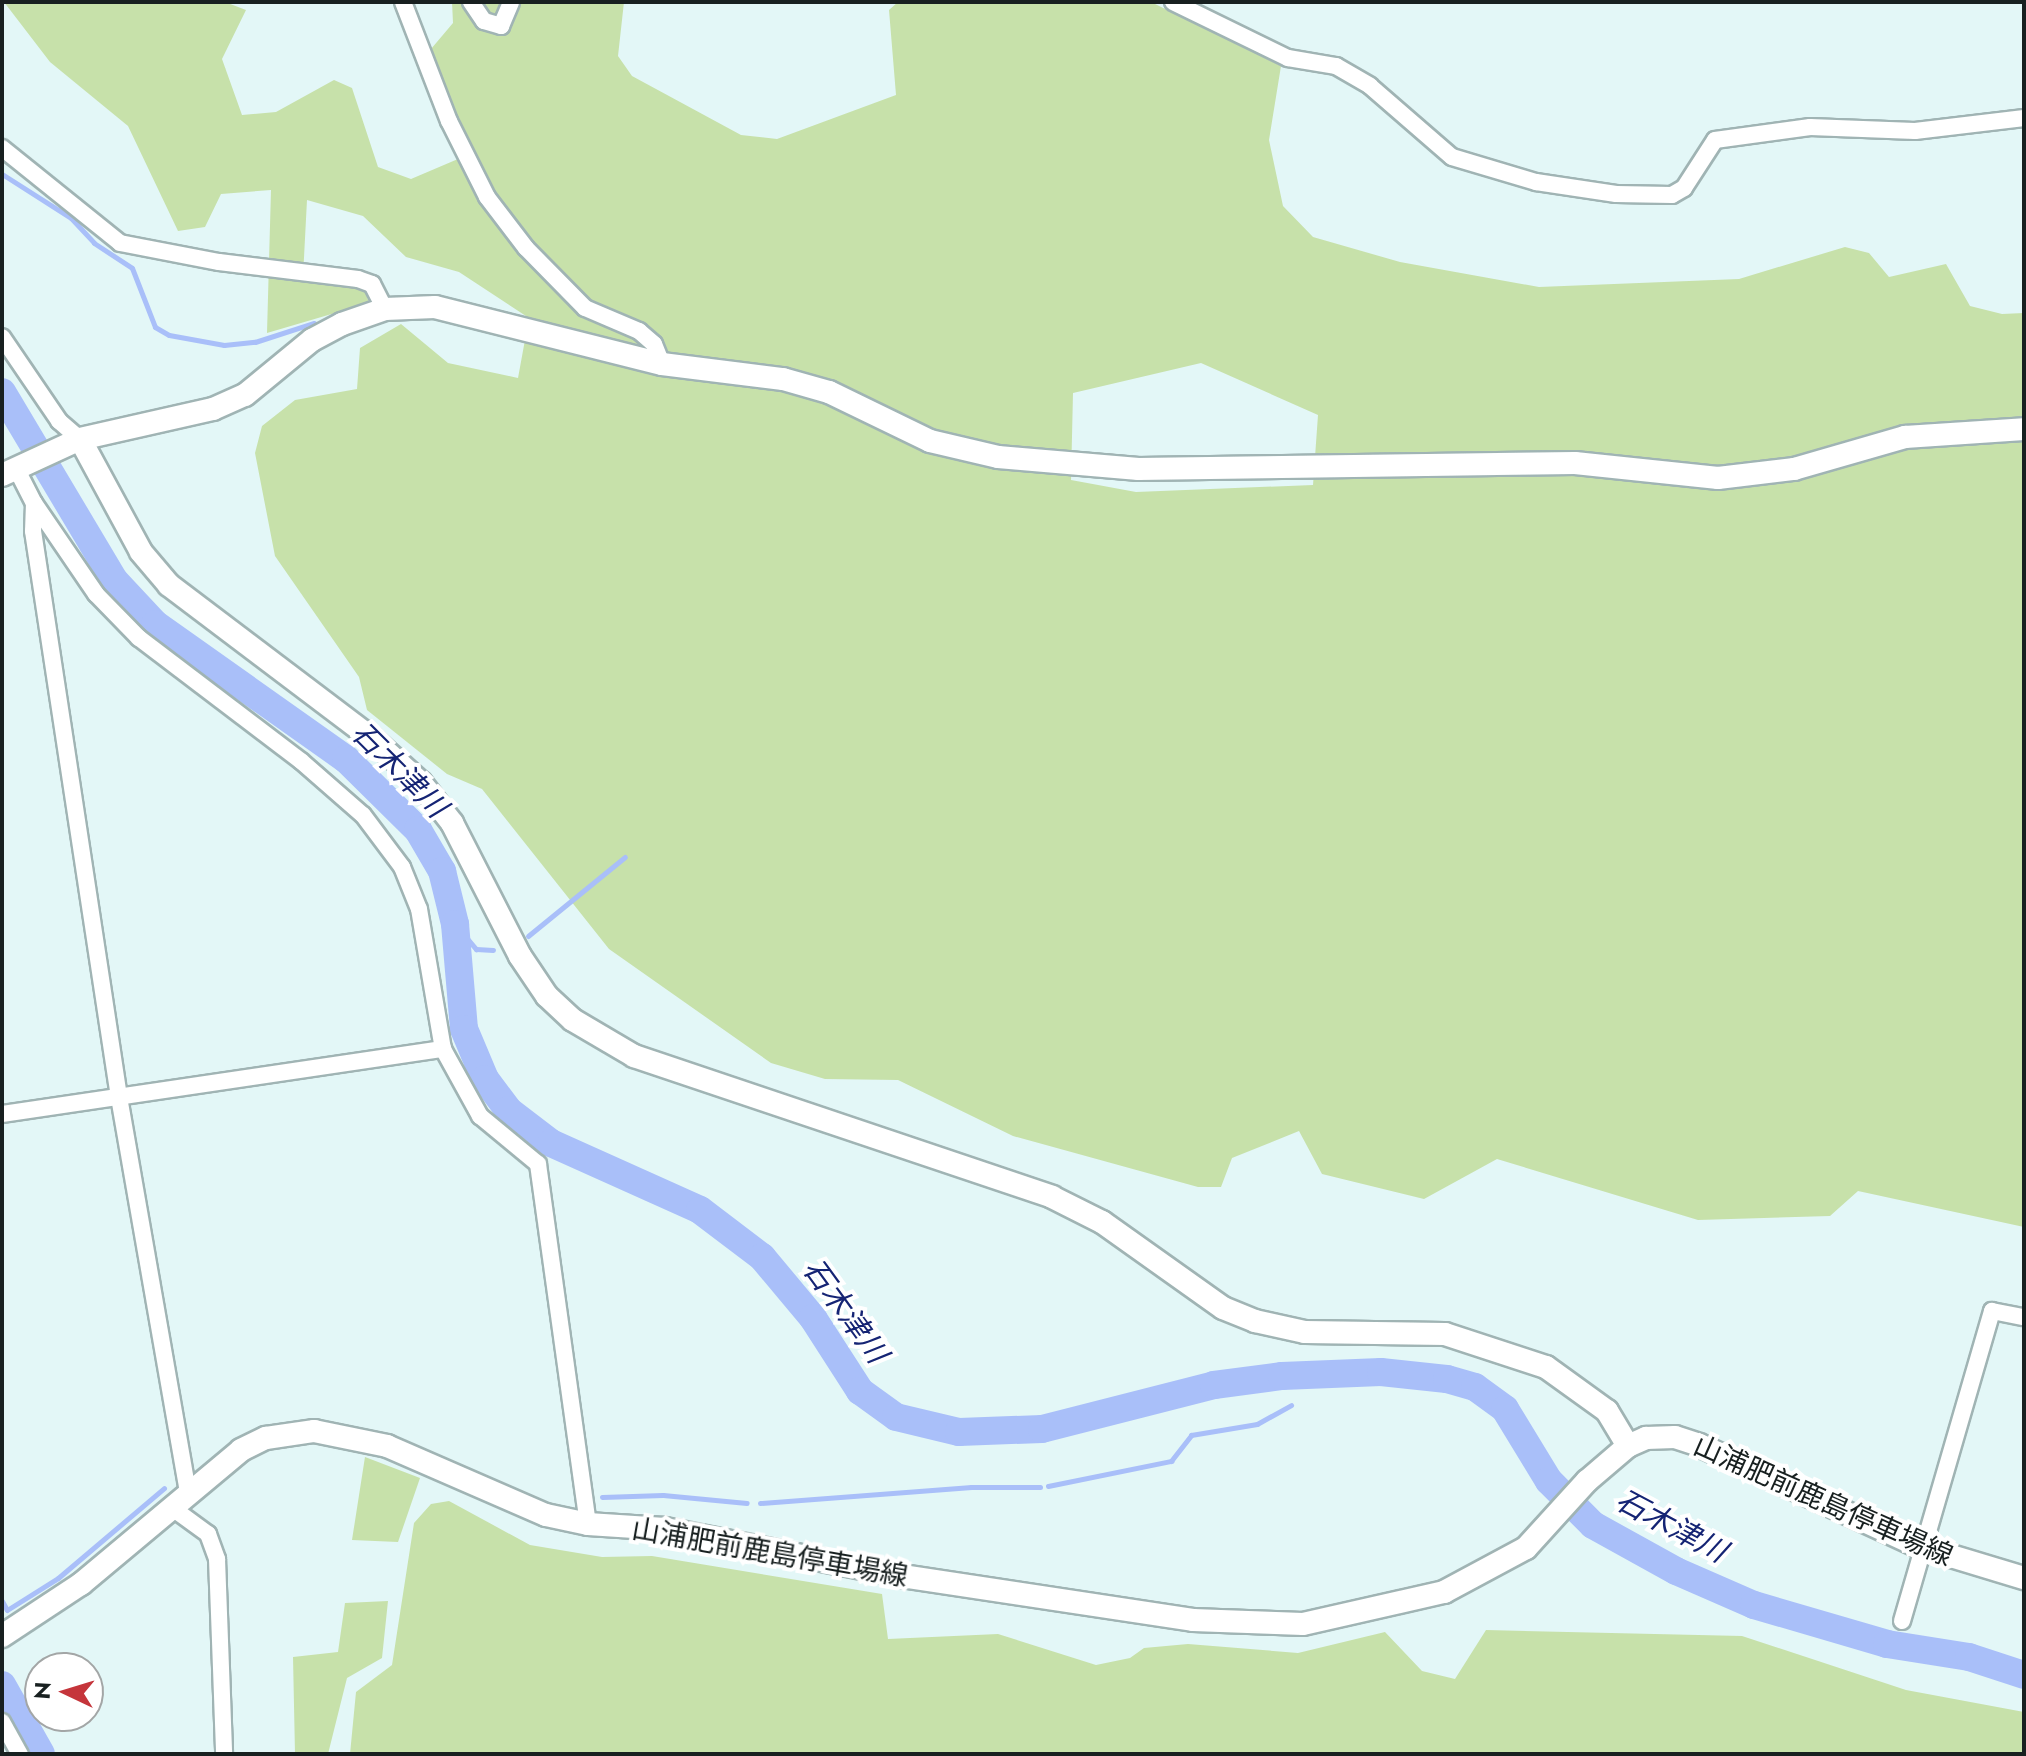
<!DOCTYPE html>
<html>
<head>
<meta charset="utf-8">
<style>
  body { margin:0 }
  #map { position:relative; width:2026px; height:1756px; overflow:hidden; background:#e3f7f7; font-family:Jost,"Noto Sans JP",sans-serif }
  div>[style] { position:absolute }
  [style*='--x'] { left:calc(var(--x)*1px); top:calc(var(--y)*1px); width:calc(var(--w)*1px); rotate:calc(var(--a)*1deg) }
  .green>* { inset:0; background:#c7e1aa }
  .stream>* { height:5px; margin:-2.5px; padding:0 2.5px; transform-origin:2.5px; border-radius:2.5px; background:#a9bff9 }
  .river>* { height:28px; margin:-14px; padding:0 14px; transform-origin:14px; border-radius:14px; background:#a9bff9 }
  .roads { filter:drop-shadow(2px 0 #a0b4b4) drop-shadow(-2px 0 #a0b4b4) drop-shadow(0 2px #a0b4b4) drop-shadow(0 -2px #a0b4b4) }
  .street>* { height:16px; margin:-8px; padding:0 8px; transform-origin:8px; border-radius:8px; background:#fff }
  .secondary>* { height:22px; margin:-11px; padding:0 11px; transform-origin:11px; border-radius:11px; background:#fff }
  span { translate:-50% -50%; white-space:nowrap; text-align:center; line-height:1.15; -webkit-text-stroke:8px #fff; paint-order:stroke }
  .street-label { font-size:28px; color:#182020 }
  .water-label { font-size:30px; color:#152474; font-style:italic }
  .frame { position:absolute; inset:0; border:4px solid #182020; pointer-events:none }
  .north { position:absolute; left:24px; top:1652px; width:80px; height:80px; box-sizing:border-box; background:#fff; border:2px solid #a3a6a6; border-radius:50%; rotate:274deg; font-size:22px; font-weight:700; line-height:32px; text-align:center; color:#182020 }
  .north::after { content:''; display:block; margin:auto; width:28px; height:36px; background:#c5353b; clip-path:polygon(50% 0,100% 100%,50% 72%,0 100%) }
</style>
</head>
<body>
<div id="map">
  <div class="green">
    <div style="clip-path:polygon(evenodd,4px 2px,225px 2px,246px 10px,222px 59px,242px 115px,276px 112px,334px 80px,352px 88px,378px 167px,411px 179px,458px 159px,420px 62px,453px 23px,452px 2px,624px 2px,618px 56px,632px 76px,741px 135px,777px 139px,896px 95px,889px 10px,898px 2px,1151px 2px,1281px 66px,1269px 140px,1283px 206px,1313px 237px,1400px 262px,1539px 287px,1739px 279px,1845px 247px,1869px 253px,1889px 277px,1946px 264px,1970px 306px,2002px 314px,2024px 313px,2024px 1227px,1858px 1191px,1830px 1216px,1698px 1220px,1497px 1159px,1424px 1199px,1322px 1174px,1299px 1131px,1232px 1158px,1221px 1187px,1198px 1187px,1013px 1136px,898px 1080px,825px 1079px,771px 1063px,609px 949px,482px 789px,447px 774px,367px 710px,359px 677px,275px 556px,255px 453px,262px 426px,295px 400px,357px 389px,360px 348px,401px 324px,448px 363px,518px 378px,529px 318px,459px 272px,406px 257px,363px 216px,307px 200px,303px 277px,363px 284px,369px 303px,267px 333px,271px 190px,221px 194px,205px 227px,178px 231px,128px 126px,50px 62px,4px 2px,1201px 363px,1318px 415px,1313px 485px,1136px 492px,1071px 480px,1073px 393px,1201px 363px)"></div>
    <div style="clip-path:polygon(365px 1457px,420px 1478px,398px 1542px,352px 1540px)"></div>
    <div style="clip-path:polygon(449px 1501px,530px 1545px,602px 1557px,652px 1556px,882px 1594px,888px 1639px,998px 1634px,1096px 1665px,1130px 1658px,1144px 1648px,1188px 1644px,1298px 1653px,1385px 1632px,1422px 1671px,1455px 1679px,1486px 1630px,1742px 1636px,1906px 1690px,2024px 1712px,2024px 1754px,350px 1754px,356px 1692px,392px 1665px,414px 1523px,431px 1504px)"></div>
    <div style="clip-path:polygon(388px 1601px,382px 1658px,347px 1678px,328px 1754px,295px 1754px,293px 1657px,338px 1652px,345px 1603px)"></div>
  </div>
  <div class="stream">
    <div style="--x:2;--y:174;--w:82;--a:32.5"></div>
    <div style="--x:71;--y:218;--w:34;--a:47"></div>
    <div style="--x:94;--y:243;--w:45;--a:33.3"></div>
    <div style="--x:132;--y:268;--w:63;--a:68.7"></div>
    <div style="--x:155;--y:327;--w:16;--a:30"></div>
    <div style="--x:169;--y:335;--w:56;--a:10.3"></div>
    <div style="--x:224;--y:345;--w:31;--a:-6"></div>
    <div style="--x:255;--y:342;--w:62;--a:-17.9"></div>
    <div style="--x:455;--y:924;--w:33;--a:50"></div>
    <div style="--x:476;--y:949;--w:17;--a:3"></div>
    <div style="--x:528;--y:936;--w:125;--a:-39.2"></div>
    <div style="--x:1048;--y:1486;--w:126;--a:-11.5"></div>
    <div style="--x:1171;--y:1461;--w:33;--a:-52"></div>
    <div style="--x:1191;--y:1435;--w:67;--a:-9.5"></div>
    <div style="--x:1257;--y:1424;--w:39;--a:-29"></div>
    <div style="--x:602;--y:1497;--w:61;--a:-1.9"></div>
    <div style="--x:663;--y:1495;--w:84;--a:5.4"></div>
    <div style="--x:760;--y:1503;--w:212;--a:-4.3"></div>
    <div style="--x:971;--y:1487;--w:69;--a:0"></div>
    <div style="--x:2;--y:1601;--w:10;--a:61"></div>
    <div style="--x:7;--y:1610;--w:60;--a:-32.1"></div>
    <div style="--x:58;--y:1578;--w:139;--a:-40.3"></div>
  </div>
  <div class="river">
    <div style="--x:2;--y:392;--w:219;--a:59.2"></div>
    <div style="--x:114;--y:580;--w:60;--a:47"></div>
    <div style="--x:155;--y:624;--w:234;--a:35.3"></div>
    <div style="--x:346;--y:759;--w:101;--a:44.6"></div>
    <div style="--x:418;--y:830;--w:48;--a:59.7"></div>
    <div style="--x:442;--y:871;--w:55;--a:76.2"></div>
    <div style="--x:455;--y:924;--w:105;--a:85.1"></div>
    <div style="--x:464;--y:1029;--w:54;--a:67.2"></div>
    <div style="--x:485;--y:1079;--w:39;--a:53"></div>
    <div style="--x:508;--y:1110;--w:54;--a:37.5"></div>
    <div style="--x:551;--y:1143;--w:163;--a:24.2"></div>
    <div style="--x:700;--y:1210;--w:78;--a:37.2"></div>
    <div style="--x:762;--y:1257;--w:80;--a:50.1"></div>
    <div style="--x:813;--y:1318;--w:87;--a:57.2"></div>
    <div style="--x:860;--y:1391;--w:44;--a:35.8"></div>
    <div style="--x:896;--y:1417;--w:65;--a:13.4"></div>
    <div style="--x:959;--y:1432;--w:83;--a:-2.1"></div>
    <div style="--x:1042;--y:1429;--w:178;--a:-14.3"></div>
    <div style="--x:1214;--y:1385;--w:69;--a:-7.5"></div>
    <div style="--x:1282;--y:1376;--w:99;--a:-2.3"></div>
    <div style="--x:1381;--y:1372;--w:66;--a:6.1"></div>
    <div style="--x:1447;--y:1379;--w:29;--a:16"></div>
    <div style="--x:1475;--y:1387;--w:37;--a:36"></div>
    <div style="--x:1505;--y:1409;--w:84;--a:58.6"></div>
    <div style="--x:1549;--y:1481;--w:62;--a:45"></div>
    <div style="--x:1593;--y:1525;--w:95;--a:29"></div>
    <div style="--x:1676;--y:1571;--w:85;--a:23.6"></div>
    <div style="--x:1754;--y:1605;--w:139;--a:16.3"></div>
    <div style="--x:1887;--y:1644;--w:83;--a:9"></div>
    <div style="--x:1969;--y:1657;--w:58;--a:18.1"></div>
    <div style="--x:2;--y:1685;--w:79;--a:60.5"></div>
  </div>
  <div class="roads">
    <div class="street">
      <div style="--x:403;--y:2;--w:128;--a:68.9"></div>
      <div style="--x:449;--y:121;--w:85;--a:63.4"></div>
      <div style="--x:487;--y:197;--w:64;--a:52.6"></div>
      <div style="--x:526;--y:248;--w:84;--a:45.5"></div>
      <div style="--x:585;--y:308;--w:59;--a:23.1"></div>
      <div style="--x:639;--y:331;--w:20;--a:41"></div>
      <div style="--x:654;--y:344;--w:22;--a:68"></div>
      <div style="--x:471;--y:2;--w:23;--a:56"></div>
      <div style="--x:484;--y:21;--w:18;--a:16"></div>
      <div style="--x:501;--y:26;--w:26;--a:-67"></div>
      <div style="--x:1173;--y:2;--w:128;--a:26"></div>
      <div style="--x:1288;--y:58;--w:49;--a:9.5"></div>
      <div style="--x:1336;--y:66;--w:39;--a:30"></div>
      <div style="--x:1370;--y:86;--w:108;--a:40.9"></div>
      <div style="--x:1452;--y:157;--w:88;--a:16.6"></div>
      <div style="--x:1536;--y:182;--w:81;--a:8.5"></div>
      <div style="--x:1616;--y:194;--w:56;--a:1"></div>
      <div style="--x:1672;--y:195;--w:14;--a:-30"></div>
      <div style="--x:1684;--y:188;--w:57;--a:-57.1"></div>
      <div style="--x:1715;--y:140;--w:96;--a:-7.8"></div>
      <div style="--x:1810;--y:127;--w:105;--a:2.2"></div>
      <div style="--x:1915;--y:131;--w:110;--a:-6.8"></div>
      <div style="--x:2;--y:148;--w:151;--a:38.8"></div>
      <div style="--x:120;--y:243;--w:101;--a:10.9"></div>
      <div style="--x:219;--y:262;--w:140;--a:7"></div>
      <div style="--x:358;--y:279;--w:15;--a:20"></div>
      <div style="--x:372;--y:284;--w:28;--a:63"></div>
      <div style="--x:2;--y:337;--w:102;--a:55.8"></div>
      <div style="--x:59;--y:421;--w:28;--a:41"></div>
      <div style="--x:16;--y:468;--w:39;--a:63"></div>
      <div style="--x:34;--y:503;--w:28;--a:92"></div>
      <div style="--x:33;--y:531;--w:572;--a:81.36"></div>
      <div style="--x:119;--y:1097;--w:400;--a:80.1"></div>
      <div style="--x:34;--y:503;--w:110;--a:55.7"></div>
      <div style="--x:96;--y:594;--w:62;--a:45.7"></div>
      <div style="--x:139;--y:638;--w:203;--a:37.2"></div>
      <div style="--x:301;--y:761;--w:82;--a:41.1"></div>
      <div style="--x:363;--y:815;--w:65;--a:53.1"></div>
      <div style="--x:402;--y:867;--w:45;--a:68"></div>
      <div style="--x:419;--y:909;--w:142;--a:80.3"></div>
      <div style="--x:443;--y:1049;--w:77;--a:61.1"></div>
      <div style="--x:480;--y:1116;--w:75;--a:39.6"></div>
      <div style="--x:538;--y:1164;--w:363;--a:82.1"></div>
      <div style="--x:2;--y:1114;--w:446;--a:-8.4"></div>
      <div style="--x:171;--y:1507;--w:46;--a:36.1"></div>
      <div style="--x:208;--y:1534;--w:27;--a:70"></div>
      <div style="--x:217;--y:1559;--w:195;--a:87.9"></div>
      <div style="--x:1902;--y:1621;--w:323;--a:-73.8"></div>
      <div style="--x:1992;--y:1311;--w:33;--a:11"></div>
      <div style="--x:2;--y:1722;--w:37;--a:61"></div>
    </div>
    <div class="secondary">
      <div style="--x:80;--y:439;--w:128;--a:61.6"></div>
      <div style="--x:141;--y:552;--w:43;--a:49.7"></div>
      <div style="--x:169;--y:585;--w:253;--a:37.1"></div>
      <div style="--x:371;--y:738;--w:67;--a:42"></div>
      <div style="--x:421;--y:783;--w:51;--a:52.2"></div>
      <div style="--x:452;--y:823;--w:149;--a:62.9"></div>
      <div style="--x:520;--y:956;--w:48;--a:56"></div>
      <div style="--x:547;--y:996;--w:35;--a:43"></div>
      <div style="--x:573;--y:1020;--w:71;--a:30.5"></div>
      <div style="--x:634;--y:1056;--w:441;--a:18.6"></div>
      <div style="--x:1052;--y:1197;--w:56;--a:26.6"></div>
      <div style="--x:1102;--y:1222;--w:148;--a:35.4"></div>
      <div style="--x:1223;--y:1308;--w:35;--a:22"></div>
      <div style="--x:1255;--y:1321;--w:51;--a:12.4"></div>
      <div style="--x:1305;--y:1332;--w:140;--a:0.8"></div>
      <div style="--x:1445;--y:1334;--w:106;--a:18.1"></div>
      <div style="--x:1546;--y:1367;--w:75;--a:35.8"></div>
      <div style="--x:1607;--y:1411;--w:41;--a:59"></div>
      <div style="--x:2;--y:475;--w:86;--a:-24.8"></div>
      <div style="--x:80;--y:439;--w:136;--a:-12.7"></div>
      <div style="--x:213;--y:409;--w:35;--a:-24"></div>
      <div style="--x:245;--y:395;--w:87;--a:-39.4"></div>
      <div style="--x:312;--y:340;--w:34;--a:-28"></div>
      <div style="--x:342;--y:324;--w:46;--a:-19.2"></div>
      <div style="--x:385;--y:309;--w:50;--a:-2.3"></div>
      <div style="--x:435;--y:307;--w:234;--a:14.1"></div>
      <div style="--x:662;--y:364;--w:122;--a:7.1"></div>
      <div style="--x:783;--y:379;--w:48;--a:15.8"></div>
      <div style="--x:829;--y:392;--w:112;--a:25.9"></div>
      <div style="--x:930;--y:441;--w:70;--a:13.2"></div>
      <div style="--x:998;--y:457;--w:141;--a:4.9"></div>
      <div style="--x:1138;--y:469;--w:437;--a:-0.8"></div>
      <div style="--x:1575;--y:463;--w:144;--a:6"></div>
      <div style="--x:1718;--y:478;--w:77;--a:-6.8"></div>
      <div style="--x:1794;--y:469;--w:116;--a:-16.1"></div>
      <div style="--x:1905;--y:437;--w:119;--a:-3.8"></div>
      <div style="--x:2;--y:1636;--w:95;--a:-33.4"></div>
      <div style="--x:81;--y:1584;--w:209;--a:-39.9"></div>
      <div style="--x:241;--y:1450;--w:28;--a:-26"></div>
      <div style="--x:266;--y:1438;--w:49;--a:-8.3"></div>
      <div style="--x:314;--y:1431;--w:75;--a:11.6"></div>
      <div style="--x:387;--y:1446;--w:173;--a:23.5"></div>
      <div style="--x:546;--y:1515;--w:43;--a:12.1"></div>
      <div style="--x:588;--y:1524;--w:77;--a:3.7"></div>
      <div style="--x:665;--y:1529;--w:242;--a:11.2"></div>
      <div style="--x:902;--y:1576;--w:294;--a:8.6"></div>
      <div style="--x:1193;--y:1620;--w:110;--a:2.1"></div>
      <div style="--x:1303;--y:1624;--w:145;--a:-12.8"></div>
      <div style="--x:1444;--y:1592;--w:93;--a:-28.2"></div>
      <div style="--x:1526;--y:1548;--w:91;--a:-47.7"></div>
      <div style="--x:1587;--y:1481;--w:54;--a:-40.5"></div>
      <div style="--x:1628;--y:1446;--w:20;--a:-24"></div>
      <div style="--x:1646;--y:1438;--w:29;--a:-2"></div>
      <div style="--x:1675;--y:1437;--w:25;--a:18"></div>
      <div style="--x:1699;--y:1445;--w:244;--a:24.7"></div>
      <div style="--x:1921;--y:1547;--w:108;--a:16.8"></div>
    </div>
  </div>
  <div class="street-label">
    <span style="left:1823px;top:1501px;rotate:24deg">山浦肥前鹿島停車場線</span>
    <span style="left:770px;top:1553px;rotate:10deg">山浦肥前鹿島停車場線</span>
  </div>
  <div class="water-label">
    <span style="left:399px;top:770px;rotate:45deg">石木津川</span>
    <span style="left:845px;top:1311px;rotate:54deg">石木津川</span>
    <span style="left:1671px;top:1526px;rotate:28deg">石木津川</span>
  </div>
  <div class="frame"></div>
  <div class="north">N</div>
</div>
</body>
</html>
